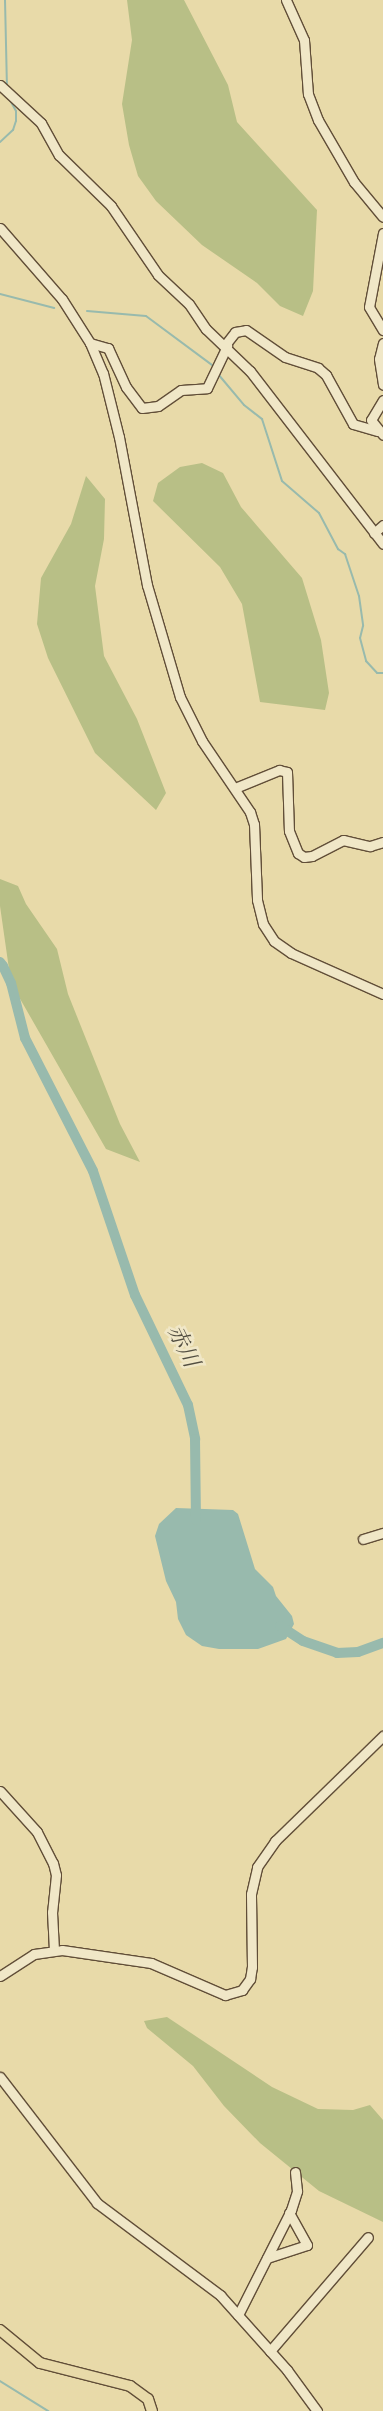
<!DOCTYPE html>
<html>
<head>
<meta charset="utf-8">
<style>
  body { margin:0 }
  #map { position:relative; width:383px; height:2411px; overflow:hidden; background:#e8daa9; font-family:"Sorts Mill Goudy","Noto Serif JP",serif }
  div>[style] { position:absolute }
  [style*='--x'] { left:calc(var(--x)*1px); top:calc(var(--y)*1px); width:calc(var(--w)*1px); rotate:calc(var(--a)*1deg) }
  .green>* { inset:0; background:#b8bf86 }
  .water>* { inset:0; background:#98baad }
  .stream>* { height:2px; margin:-1px; padding:0 1px; transform-origin:1px; border-radius:1px; background:#98baad }
  .river>* { height:10px; margin:-5px; padding:0 5px; transform-origin:5px; border-radius:5px; background:#98baad }
  .roads { filter:drop-shadow(1px 0 #614e38) drop-shadow(-1px 0 #614e38) drop-shadow(0 1px #614e38) drop-shadow(0 -1px #614e38) }
  .minor>* { height:9px; margin:-4.5px; padding:0 4.5px; transform-origin:4.5px; border-radius:4.5px; background:#f0e7c7 }
  .major>* { height:10px; margin:-5px; padding:0 5px; transform-origin:5px; border-radius:5px; background:#e8daa9 }
  span { translate:-50% -50%; white-space:nowrap; text-align:center; line-height:1.15; -webkit-text-stroke:5px #f0e7c7; paint-order:stroke }
  .water-label { font-size:22px; color:#524e41; font-style:italic }
</style>
</head>
<body>
<div id="map">
  <div class="green">
    <div style="clip-path:polygon(127px 0,184px 0,228px 85px,237px 122px,317px 210px,313px 291px,303px 316px,280px 306px,257px 283px,202px 245px,156px 201px,138px 176px,129px 145px,122px 104px,132px 40px)"></div>
    <div style="clip-path:polygon(202px 463px,223px 473px,241px 507px,302px 578px,321px 640px,329px 693px,325px 710px,260px 702px,242px 604px,220px 567px,153px 501px,158px 483px,180px 467px)"></div>
    <div style="clip-path:polygon(86px 476px,105px 499px,104px 539px,95px 586px,104px 656px,137px 719px,166px 793px,156px 810px,95px 753px,48px 658px,37px 624px,41px 578px,71px 524px)"></div>
    <div style="clip-path:polygon(0 879px,18px 886px,26px 904px,57px 949px,68px 994px,120px 1124px,140px 1162px,106px 1149px,11px 983px,0 906px)"></div>
    <div style="clip-path:polygon(167px 2017px,272px 2087px,318px 2109px,353px 2110px,370px 2105px,383px 2120px,383px 2222px,319px 2191px,260px 2143px,224px 2106px,193px 2066px,147px 2028px,144px 2021px)"></div>
  </div>
  <div class="water">
    <div style="clip-path:polygon(176px 1508px,233px 1510px,238px 1514px,255px 1569px,273px 1587px,276px 1596px,292px 1616px,294px 1624px,286px 1639px,258px 1649px,219px 1649px,202px 1646px,186px 1635px,178px 1619px,176px 1602px,166px 1581px,155px 1536px,159px 1524px)"></div>
  </div>
  <div class="stream">
    <div style="--x:5;--y:0;--w:88;--a:88.7"></div>
    <div style="--x:0;--y:142;--w:18;--a:-43"></div>
    <div style="--x:13;--y:130;--w:9;--a:-72"></div>
    <div style="--x:16;--y:121;--w:10;--a:-90"></div>
    <div style="--x:16;--y:111;--w:18;--a:-119"></div>
    <div style="--x:0;--y:294;--w:56;--a:14.5"></div>
    <div style="--x:87;--y:311;--w:59;--a:4.8"></div>
    <div style="--x:146;--y:316;--w:82;--a:36.6"></div>
    <div style="--x:218;--y:374;--w:40;--a:50"></div>
    <div style="--x:244;--y:405;--w:23;--a:38"></div>
    <div style="--x:262;--y:419;--w:65;--a:72.1"></div>
    <div style="--x:282;--y:481;--w:49;--a:40.9"></div>
    <div style="--x:319;--y:513;--w:41;--a:62.2"></div>
    <div style="--x:338;--y:549;--w:9;--a:36"></div>
    <div style="--x:345;--y:554;--w:44;--a:71.6"></div>
    <div style="--x:359;--y:596;--w:30;--a:82"></div>
    <div style="--x:363;--y:626;--w:12;--a:104"></div>
    <div style="--x:360;--y:638;--w:24;--a:75"></div>
    <div style="--x:366;--y:661;--w:16;--a:47"></div>
    <div style="--x:377;--y:673;--w:6;--a:0"></div>
    <div style="--x:0;--y:2381;--w:57;--a:32"></div>
  </div>
  <div class="river">
    <div style="--x:0;--y:962;--w:5;--a:53"></div>
    <div style="--x:3;--y:966;--w:19;--a:65"></div>
    <div style="--x:11;--y:983;--w:57;--a:75.7"></div>
    <div style="--x:25;--y:1038;--w:149;--a:62.9"></div>
    <div style="--x:93;--y:1171;--w:131;--a:71.3"></div>
    <div style="--x:135;--y:1295;--w:122;--a:64.3"></div>
    <div style="--x:188;--y:1405;--w:35;--a:78"></div>
    <div style="--x:195;--y:1439;--w:81;--a:89.3"></div>
    <div style="--x:280;--y:1626;--w:27;--a:33"></div>
    <div style="--x:303;--y:1641;--w:36;--a:19"></div>
    <div style="--x:337;--y:1653;--w:21;--a:-3"></div>
    <div style="--x:358;--y:1652;--w:27;--a:-20"></div>
  </div>
  <div class="roads">
    <div class="minor">
      <div style="--x:286;--y:0;--w:44;--a:65.8"></div>
      <div style="--x:304;--y:40;--w:54;--a:85.8"></div>
      <div style="--x:308;--y:94;--w:28;--a:69"></div>
      <div style="--x:318;--y:120;--w:72;--a:59.9"></div>
      <div style="--x:354;--y:182;--w:45;--a:50.4"></div>
      <div style="--x:0;--y:85;--w:56;--a:42.8"></div>
      <div style="--x:41;--y:123;--w:37;--a:61"></div>
      <div style="--x:59;--y:155;--w:73;--a:44.4"></div>
      <div style="--x:111;--y:206;--w:83;--a:55.7"></div>
      <div style="--x:158;--y:275;--w:42;--a:43.1"></div>
      <div style="--x:189;--y:304;--w:30;--a:56"></div>
      <div style="--x:206;--y:329;--w:61;--a:43.7"></div>
      <div style="--x:250;--y:371;--w:218;--a:52.4"></div>
      <div style="--x:0;--y:228;--w:94;--a:48.9"></div>
      <div style="--x:62;--y:299;--w:52;--a:57.5"></div>
      <div style="--x:90;--y:343;--w:33;--a:67"></div>
      <div style="--x:103;--y:373;--w:66;--a:76"></div>
      <div style="--x:119;--y:437;--w:151;--a:79.3"></div>
      <div style="--x:147;--y:585;--w:117;--a:73.6"></div>
      <div style="--x:180;--y:697;--w:49;--a:63.4"></div>
      <div style="--x:202;--y:741;--w:86;--a:55.9"></div>
      <div style="--x:250;--y:812;--w:13;--a:72"></div>
      <div style="--x:254;--y:824;--w:76;--a:87.7"></div>
      <div style="--x:257;--y:900;--w:25;--a:76"></div>
      <div style="--x:263;--y:924;--w:20;--a:57"></div>
      <div style="--x:274;--y:941;--w:21;--a:35"></div>
      <div style="--x:291;--y:953;--w:101;--a:24"></div>
      <div style="--x:383;--y:233;--w:75;--a:100.7"></div>
      <div style="--x:369;--y:307;--w:27;--a:59"></div>
      <div style="--x:90;--y:343;--w:19;--a:16"></div>
      <div style="--x:108;--y:348;--w:43;--a:65.2"></div>
      <div style="--x:126;--y:387;--w:26;--a:53"></div>
      <div style="--x:142;--y:408;--w:16;--a:-7"></div>
      <div style="--x:158;--y:406;--w:28;--a:-35"></div>
      <div style="--x:181;--y:390;--w:26;--a:-4"></div>
      <div style="--x:207;--y:388;--w:47;--a:-64.5"></div>
      <div style="--x:383;--y:343;--w:16;--a:104"></div>
      <div style="--x:379;--y:359;--w:26;--a:81"></div>
      <div style="--x:225;--y:345;--w:16;--a:-52"></div>
      <div style="--x:235;--y:332;--w:11;--a:-10"></div>
      <div style="--x:246;--y:330;--w:47;--a:34.7"></div>
      <div style="--x:285;--y:357;--w:35;--a:18"></div>
      <div style="--x:318;--y:368;--w:11;--a:41"></div>
      <div style="--x:326;--y:375;--w:56;--a:61.1"></div>
      <div style="--x:353;--y:424;--w:25;--a:16"></div>
      <div style="--x:383;--y:400;--w:23;--a:121"></div>
      <div style="--x:371;--y:420;--w:19;--a:51"></div>
      <div style="--x:374;--y:533;--w:12;--a:-42"></div>
      <div style="--x:235;--y:788;--w:48;--a:-22.2"></div>
      <div style="--x:279;--y:770;--w:8;--a:14"></div>
      <div style="--x:287;--y:772;--w:59;--a:88.1"></div>
      <div style="--x:289;--y:831;--w:24;--a:68"></div>
      <div style="--x:298;--y:853;--w:7;--a:34"></div>
      <div style="--x:304;--y:857;--w:8;--a:-7"></div>
      <div style="--x:312;--y:856;--w:35;--a:-27"></div>
      <div style="--x:343;--y:840;--w:28;--a:13"></div>
      <div style="--x:370;--y:846;--w:14;--a:-17"></div>
      <div style="--x:363;--y:1539;--w:21;--a:-17"></div>
      <div style="--x:0;--y:1791;--w:55;--a:47.9"></div>
      <div style="--x:37;--y:1832;--w:35;--a:63"></div>
      <div style="--x:53;--y:1863;--w:12;--a:76"></div>
      <div style="--x:56;--y:1875;--w:37;--a:96"></div>
      <div style="--x:52;--y:1912;--w:38;--a:87"></div>
      <div style="--x:0;--y:1976;--w:40;--a:-32.9"></div>
      <div style="--x:34;--y:1954;--w:28;--a:-8"></div>
      <div style="--x:62;--y:1950;--w:90;--a:8.3"></div>
      <div style="--x:151;--y:1963;--w:81;--a:23.4"></div>
      <div style="--x:225;--y:1995;--w:18;--a:-16"></div>
      <div style="--x:242;--y:1990;--w:14;--a:-54"></div>
      <div style="--x:250;--y:1979;--w:12;--a:-81"></div>
      <div style="--x:252;--y:1967;--w:73;--a:-90.8"></div>
      <div style="--x:251;--y:1894;--w:28;--a:-77"></div>
      <div style="--x:257;--y:1867;--w:32;--a:-55"></div>
      <div style="--x:275;--y:1841;--w:151;--a:-44.2"></div>
      <div style="--x:0;--y:2077;--w:159;--a:52.4"></div>
      <div style="--x:97;--y:2203;--w:154;--a:36.8"></div>
      <div style="--x:220;--y:2295;--w:101;--a:48.2"></div>
      <div style="--x:287;--y:2370;--w:51;--a:53.8"></div>
      <div style="--x:267;--y:2258;--w:42;--a:-18"></div>
      <div style="--x:307;--y:2245;--w:37;--a:-119"></div>
      <div style="--x:238;--y:2315;--w:118;--a:-63.2"></div>
      <div style="--x:291;--y:2210;--w:20;--a:-72"></div>
      <div style="--x:297;--y:2191;--w:19;--a:-96"></div>
      <div style="--x:270;--y:2351;--w:150;--a:-49.3"></div>
    </div>
    <div class="major">
      <div style="--x:0;--y:2330;--w:52;--a:39.5"></div>
      <div style="--x:40;--y:2363;--w:93;--a:14.3"></div>
      <div style="--x:130;--y:2386;--w:22;--a:36"></div>
      <div style="--x:148;--y:2399;--w:13;--a:72"></div>
    </div>
  </div>
  <div class="water-label">
    <span style="left:181px;top:1347px;rotate:64deg">赤川</span>
  </div>
</div>
</body>
</html>
